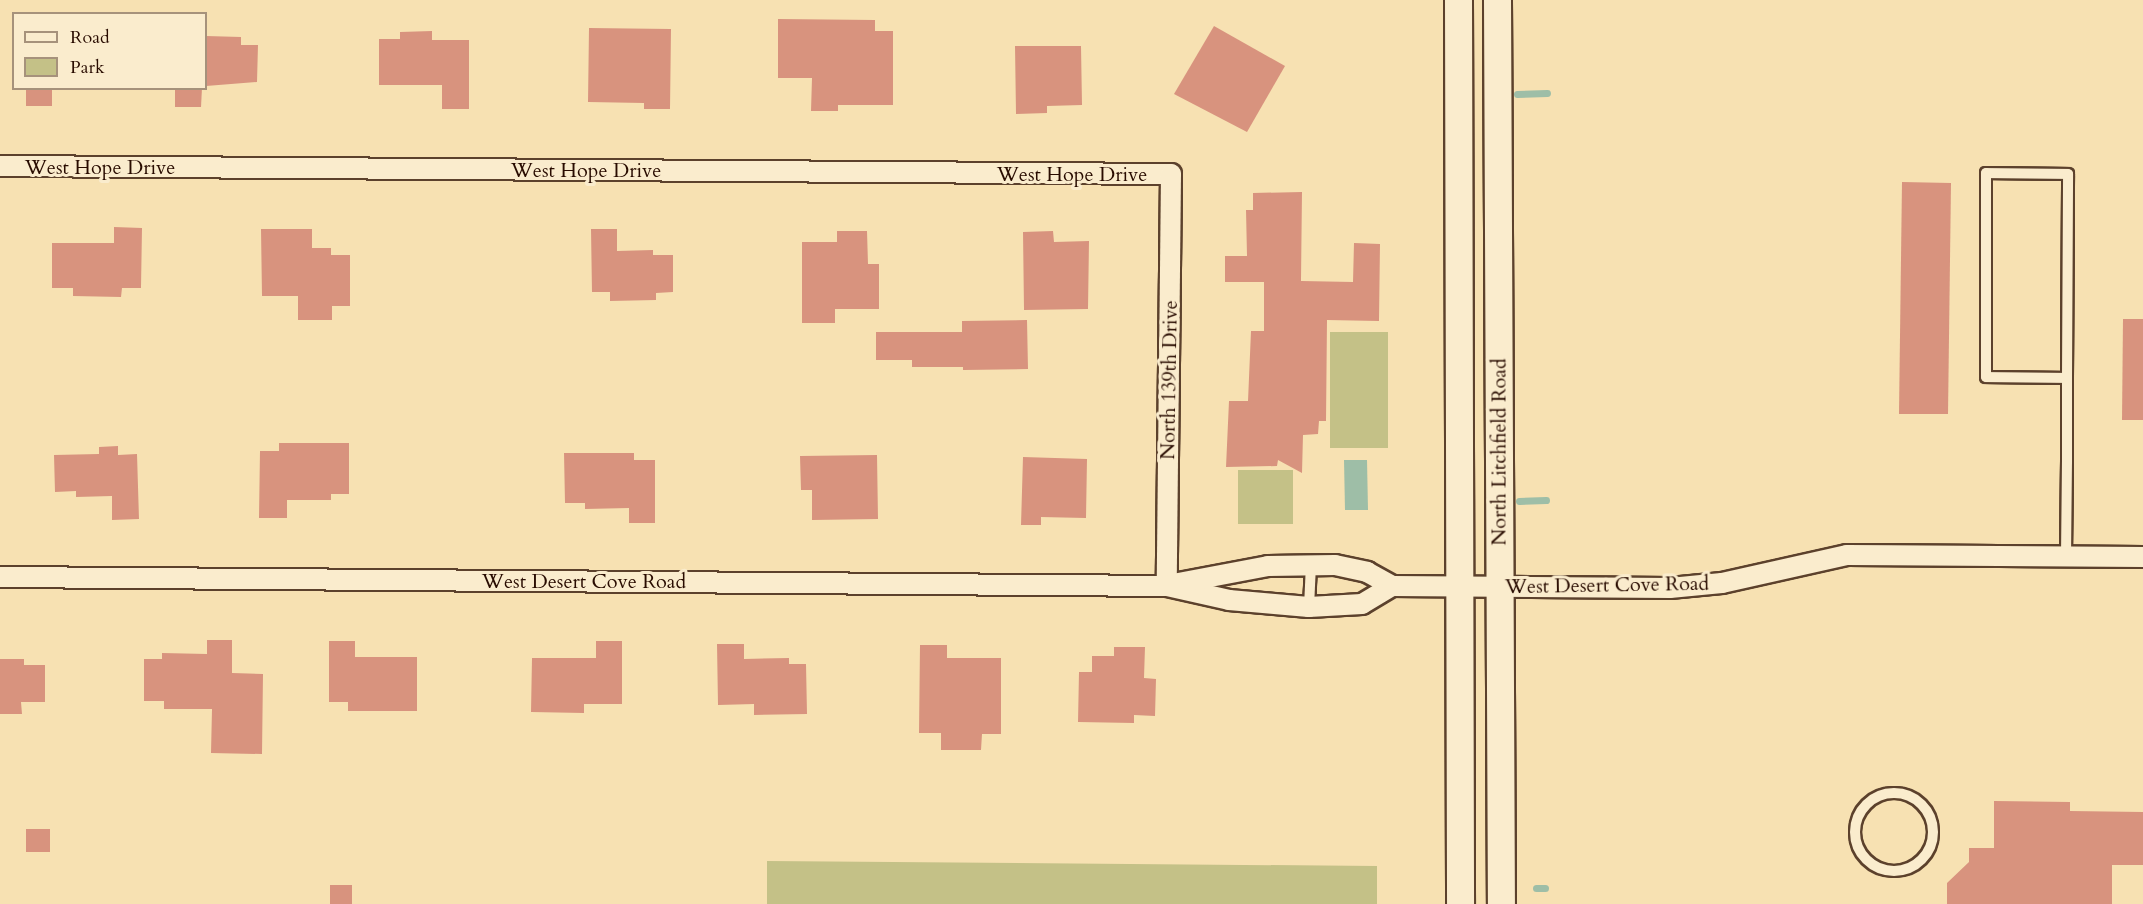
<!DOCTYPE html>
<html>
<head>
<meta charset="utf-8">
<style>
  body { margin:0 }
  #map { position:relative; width:2143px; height:904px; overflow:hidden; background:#f7e1b2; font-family:Cardo,serif }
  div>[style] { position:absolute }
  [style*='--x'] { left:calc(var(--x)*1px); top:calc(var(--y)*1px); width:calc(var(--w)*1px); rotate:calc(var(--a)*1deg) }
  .green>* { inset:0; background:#c4c187 }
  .water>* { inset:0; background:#9ebea7 }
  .stream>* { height:7px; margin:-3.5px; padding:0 3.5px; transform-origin:3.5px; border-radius:3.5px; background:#9ebea7 }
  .building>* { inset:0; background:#d8937e }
  .roads { filter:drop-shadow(2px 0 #5c412c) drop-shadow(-2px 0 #5c412c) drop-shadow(0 2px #5c412c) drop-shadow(0 -2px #5c412c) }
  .lane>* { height:10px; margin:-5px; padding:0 5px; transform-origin:5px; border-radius:5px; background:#faeccd }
  .lane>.ring { margin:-5px; padding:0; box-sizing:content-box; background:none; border:10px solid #faeccd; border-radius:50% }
  .street>* { height:20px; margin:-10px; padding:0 10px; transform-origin:10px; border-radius:10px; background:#faeccd }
  .secondary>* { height:27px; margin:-13.5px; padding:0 13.5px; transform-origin:13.5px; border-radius:13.5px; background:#faeccd }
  span { translate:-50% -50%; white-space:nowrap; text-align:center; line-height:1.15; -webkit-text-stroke:6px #faeccd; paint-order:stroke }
  .street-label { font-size:20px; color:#290c00 }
  .legend { position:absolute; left:12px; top:12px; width:195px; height:78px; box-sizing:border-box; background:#faeccd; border:2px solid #a6927b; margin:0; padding:8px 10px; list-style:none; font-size:18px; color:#290c00 }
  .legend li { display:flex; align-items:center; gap:12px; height:30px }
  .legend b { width:30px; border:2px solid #a6927b }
</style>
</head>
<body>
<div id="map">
  <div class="green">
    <div style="clip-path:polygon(1330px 332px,1388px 332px,1388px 448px,1330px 448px)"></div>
    <div style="clip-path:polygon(1238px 470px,1293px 470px,1293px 524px,1238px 524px)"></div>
    <div style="clip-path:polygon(767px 861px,1377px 866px,1377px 904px,767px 904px)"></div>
  </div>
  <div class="water">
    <div style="clip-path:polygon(1344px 460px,1367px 460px,1368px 510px,1345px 510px)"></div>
  </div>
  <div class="stream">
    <div style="--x:1517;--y:94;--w:30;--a:-2"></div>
    <div style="--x:1519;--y:501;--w:27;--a:-2"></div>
    <div style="--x:1536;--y:888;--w:9;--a:0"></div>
  </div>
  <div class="building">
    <div style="clip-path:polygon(778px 19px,875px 20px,875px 31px,893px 31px,893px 105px,838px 105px,838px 111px,811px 111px,812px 78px,778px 78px)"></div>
    <div style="clip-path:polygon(1214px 26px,1285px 66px,1247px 132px,1174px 94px)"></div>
    <div style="clip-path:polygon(589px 28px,671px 29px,670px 109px,644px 109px,644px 103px,588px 102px)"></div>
    <div style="clip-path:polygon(432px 31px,432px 40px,469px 40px,469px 109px,442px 109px,442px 85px,379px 85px,379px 39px,400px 39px,400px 32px)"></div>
    <div style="clip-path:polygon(206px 36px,241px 37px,241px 45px,258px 45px,257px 82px,206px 86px)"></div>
    <div style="clip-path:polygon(1015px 46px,1081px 46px,1082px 105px,1047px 106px,1047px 113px,1016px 114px)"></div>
    <div style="clip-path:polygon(26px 88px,52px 88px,52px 106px,26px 106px)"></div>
    <div style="clip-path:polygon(175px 88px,202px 88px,201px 107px,175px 107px)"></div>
    <div style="clip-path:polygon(1902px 182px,1951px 183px,1948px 414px,1899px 414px)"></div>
    <div style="clip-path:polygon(1302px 192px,1301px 281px,1353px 282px,1354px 243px,1380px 244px,1379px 321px,1327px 320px,1326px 421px,1319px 421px,1318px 434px,1303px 435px,1302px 473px,1278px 460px,1277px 466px,1226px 467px,1229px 401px,1248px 401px,1251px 331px,1264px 331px,1264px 282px,1225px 282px,1225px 256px,1247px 256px,1246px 210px,1253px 210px,1253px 193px)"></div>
    <div style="clip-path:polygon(114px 227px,142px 228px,141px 288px,122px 288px,121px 297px,73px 296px,73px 288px,52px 288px,52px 243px,114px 243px)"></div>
    <div style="clip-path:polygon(261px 229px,312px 229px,312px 248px,331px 248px,331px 255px,350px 255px,350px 306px,332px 306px,332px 320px,298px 320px,298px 296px,262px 296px)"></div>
    <div style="clip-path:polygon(591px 229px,617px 229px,617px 251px,653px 250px,653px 255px,673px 255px,673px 292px,656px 293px,656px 300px,610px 301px,610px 292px,592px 292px)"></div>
    <div style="clip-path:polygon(837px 231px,867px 231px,868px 264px,879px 264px,879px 309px,835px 309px,835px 323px,802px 323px,802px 242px,837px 242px)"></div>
    <div style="clip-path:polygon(1053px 231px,1054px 242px,1089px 241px,1088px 309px,1024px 310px,1023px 232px)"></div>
    <div style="clip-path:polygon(2123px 319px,2143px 319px,2143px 420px,2122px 420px)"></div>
    <div style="clip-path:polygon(1027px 320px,1028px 369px,963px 370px,963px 367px,912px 367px,912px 360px,876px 360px,876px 332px,962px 332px,962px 321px)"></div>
    <div style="clip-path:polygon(279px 443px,349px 443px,349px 494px,331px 494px,331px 500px,287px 500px,287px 518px,259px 518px,260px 451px,279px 451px)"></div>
    <div style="clip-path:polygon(118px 446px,118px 455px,137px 454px,139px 519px,112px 520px,112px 496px,76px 497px,76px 491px,55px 492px,54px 455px,99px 454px,99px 447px)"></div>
    <div style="clip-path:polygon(564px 453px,634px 453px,634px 460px,655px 460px,655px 523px,629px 523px,629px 508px,585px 509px,585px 503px,565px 503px)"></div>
    <div style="clip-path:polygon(877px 455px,878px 519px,812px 520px,812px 490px,801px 490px,800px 456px)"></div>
    <div style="clip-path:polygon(1023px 457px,1087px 459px,1086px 518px,1041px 517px,1041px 525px,1021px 525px)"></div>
    <div style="clip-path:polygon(207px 640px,232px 640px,232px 673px,263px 674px,262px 754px,211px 753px,212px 709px,164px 709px,164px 701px,144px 701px,144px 659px,162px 659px,162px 653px,207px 654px)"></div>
    <div style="clip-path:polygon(329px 641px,355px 641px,355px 657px,417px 657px,417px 711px,348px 711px,348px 702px,329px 702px)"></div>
    <div style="clip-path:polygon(596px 641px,622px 641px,622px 704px,584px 704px,584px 713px,531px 712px,532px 658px,596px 658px)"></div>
    <div style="clip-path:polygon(717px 644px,744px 644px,744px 659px,789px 658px,789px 664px,806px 664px,807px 714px,754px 715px,754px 704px,718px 705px)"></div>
    <div style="clip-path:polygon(920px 645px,947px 645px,947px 658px,1001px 658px,1001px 734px,982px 734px,981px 750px,941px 750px,941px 733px,919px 733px)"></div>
    <div style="clip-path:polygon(1114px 647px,1145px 647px,1144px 678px,1156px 679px,1155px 716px,1134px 715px,1134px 723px,1078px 722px,1079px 672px,1092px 672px,1092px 656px,1114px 656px)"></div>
    <div style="clip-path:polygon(0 659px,24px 659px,24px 665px,45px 665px,45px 702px,21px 702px,22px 714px,0 714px)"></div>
    <div style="clip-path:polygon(1994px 801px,2070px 802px,2070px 811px,2143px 812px,2143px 865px,2112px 865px,2112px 904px,1947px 904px,1947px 883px,1969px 862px,1969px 848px,1994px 848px)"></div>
    <div style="clip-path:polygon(26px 829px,50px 829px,50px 852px,26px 852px)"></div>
    <div style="clip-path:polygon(330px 885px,352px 885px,352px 904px,330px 904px)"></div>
  </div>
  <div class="roads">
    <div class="lane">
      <div style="--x:2066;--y:556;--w:94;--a:-89.4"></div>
      <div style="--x:2067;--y:462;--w:84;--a:-90"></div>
      <div style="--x:2067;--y:378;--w:204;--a:-89.7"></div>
      <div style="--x:2068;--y:174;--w:82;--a:-179.3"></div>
      <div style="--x:1986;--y:173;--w:204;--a:90"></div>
      <div style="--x:1986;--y:377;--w:81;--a:0.7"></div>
      <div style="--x:1309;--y:607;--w:42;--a:-87.3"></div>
      <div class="ring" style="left:1855px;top:793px;width:68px;height:68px"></div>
    </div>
    <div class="street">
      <div style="--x:0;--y:166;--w:1171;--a:0.39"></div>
      <div style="--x:1171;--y:174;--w:412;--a:90.6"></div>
      <div style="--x:0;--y:577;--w:1167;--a:0.44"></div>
      <div style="--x:1167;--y:586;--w:64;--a:12.7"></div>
      <div style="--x:1229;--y:600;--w:80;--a:5"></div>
      <div style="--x:1309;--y:607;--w:53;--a:-3.2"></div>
      <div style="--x:1362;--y:604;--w:35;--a:-31"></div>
      <div style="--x:1173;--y:584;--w:97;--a:-10.7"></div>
      <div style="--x:1268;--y:566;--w:67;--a:-0.9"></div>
      <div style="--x:1335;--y:565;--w:33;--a:12"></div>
      <div style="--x:1367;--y:572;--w:29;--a:29"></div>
      <div style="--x:1392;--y:586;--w:278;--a:0.4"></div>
      <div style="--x:1670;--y:588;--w:52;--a:-5.5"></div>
      <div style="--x:1722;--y:583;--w:128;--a:-12.6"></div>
      <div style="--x:1847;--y:555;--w:296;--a:0.4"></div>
    </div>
    <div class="secondary">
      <div style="--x:1458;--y:0;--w:904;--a:89.87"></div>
      <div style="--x:1497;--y:0;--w:904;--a:89.75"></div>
    </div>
  </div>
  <div class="street-label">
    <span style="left:100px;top:167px">West Hope Drive</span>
    <span style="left:586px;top:170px">West Hope Drive</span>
    <span style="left:1072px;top:174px">West Hope Drive</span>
    <span style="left:1169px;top:380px;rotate:-89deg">North 139th Drive</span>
    <span style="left:1499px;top:452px;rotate:-90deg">North Litchfield Road</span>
    <span style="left:584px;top:581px">West Desert Cove Road</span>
    <span style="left:1607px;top:585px;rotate:-1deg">West Desert Cove Road</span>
  </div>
  <ul class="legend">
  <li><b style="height:8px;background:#faeccd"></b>Road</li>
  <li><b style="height:16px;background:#c4c187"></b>Park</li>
  </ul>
</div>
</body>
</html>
